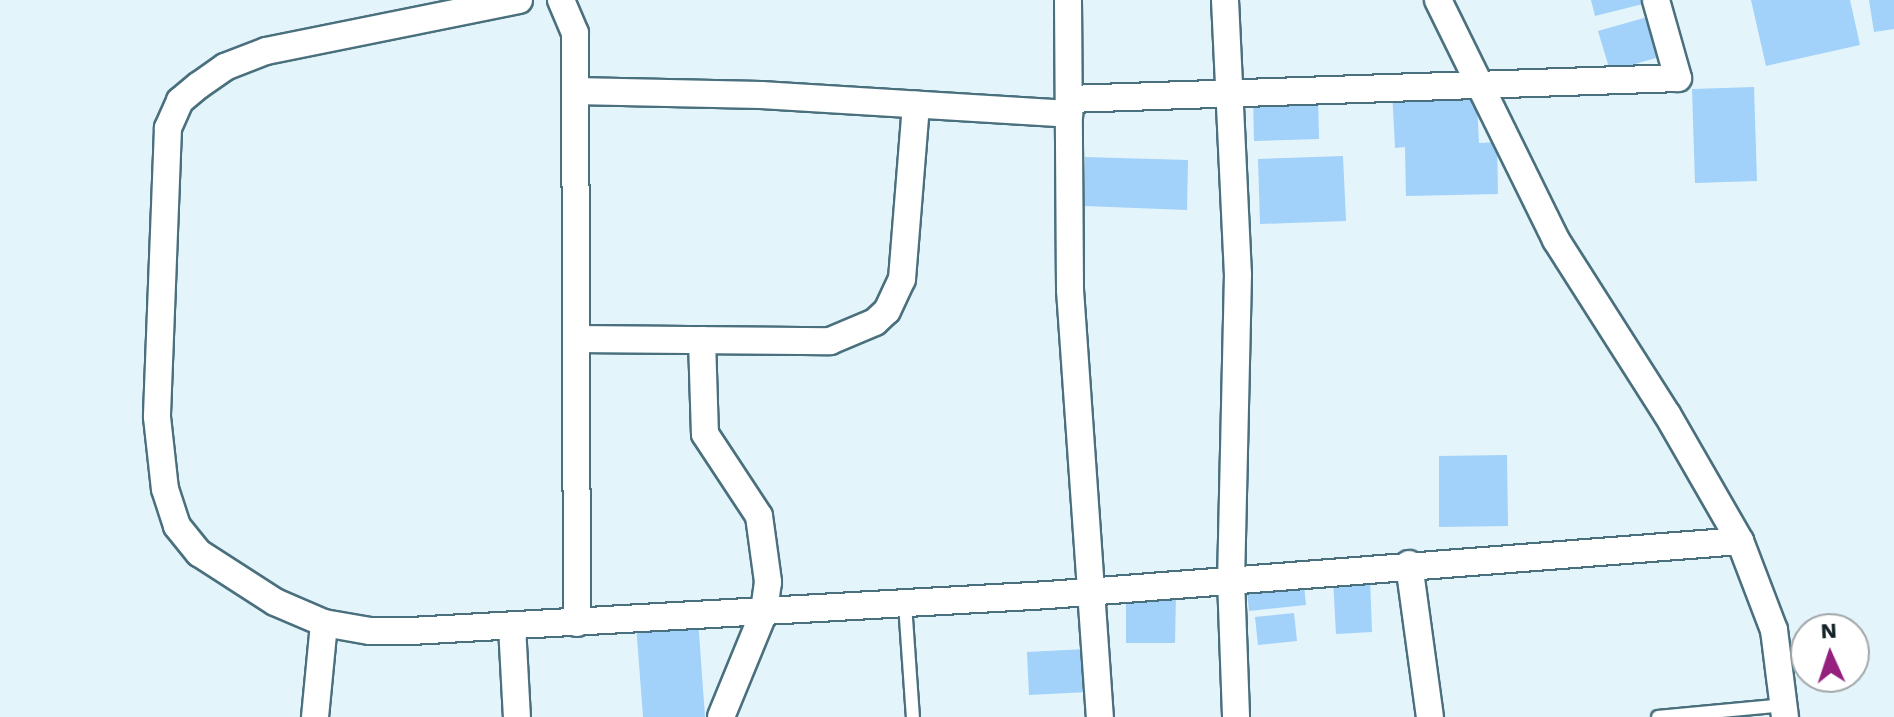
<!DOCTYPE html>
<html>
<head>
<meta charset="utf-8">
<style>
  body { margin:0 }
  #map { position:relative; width:1894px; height:717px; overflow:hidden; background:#e4f4fb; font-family:"Work Sans",sans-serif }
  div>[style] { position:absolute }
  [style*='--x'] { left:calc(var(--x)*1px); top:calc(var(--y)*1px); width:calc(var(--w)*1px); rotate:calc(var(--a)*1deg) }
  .building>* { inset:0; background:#a2d1fa }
  .roads { filter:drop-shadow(2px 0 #4a707e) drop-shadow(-2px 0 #4a707e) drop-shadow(0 2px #4a707e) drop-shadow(0 -2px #4a707e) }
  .service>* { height:12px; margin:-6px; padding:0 6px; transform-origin:6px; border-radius:6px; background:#fff }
  .minor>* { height:26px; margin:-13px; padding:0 13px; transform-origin:13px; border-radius:13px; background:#fff }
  span { translate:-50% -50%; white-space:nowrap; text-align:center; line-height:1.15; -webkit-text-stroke:6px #fff; paint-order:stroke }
  .north { position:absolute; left:1790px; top:613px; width:80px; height:80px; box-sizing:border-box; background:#fff; border:2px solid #a1a7a9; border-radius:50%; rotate:357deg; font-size:22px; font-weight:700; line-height:32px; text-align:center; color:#132228 }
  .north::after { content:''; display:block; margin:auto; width:28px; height:36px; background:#95207d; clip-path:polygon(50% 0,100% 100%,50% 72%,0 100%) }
</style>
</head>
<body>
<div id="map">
  <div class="building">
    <div style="clip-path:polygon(1591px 0,1654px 0,1655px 1px,1595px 16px)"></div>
    <div style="clip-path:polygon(1751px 0,1850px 0,1860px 45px,1766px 66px)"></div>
    <div style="clip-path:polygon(1869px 0,1894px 0,1894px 29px,1874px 32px)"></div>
    <div style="clip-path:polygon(1651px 16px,1663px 56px,1610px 71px,1598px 31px)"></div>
    <div style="clip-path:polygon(1476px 85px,1479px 143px,1497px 142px,1498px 194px,1406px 196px,1405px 147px,1395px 148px,1392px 90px)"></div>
    <div style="clip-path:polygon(1754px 87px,1757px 181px,1695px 183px,1692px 89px)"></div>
    <div style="clip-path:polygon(1318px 93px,1319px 139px,1254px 141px,1253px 95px)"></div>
    <div style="clip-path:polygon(1343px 156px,1346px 221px,1260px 224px,1258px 159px)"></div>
    <div style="clip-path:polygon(1085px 157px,1188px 160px,1187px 210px,1084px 206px)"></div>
    <div style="clip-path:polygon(1507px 455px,1508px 526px,1439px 527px,1439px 456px)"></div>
    <div style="clip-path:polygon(1303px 575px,1306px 605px,1249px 611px,1246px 581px)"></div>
    <div style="clip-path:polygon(1370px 578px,1372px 632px,1336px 634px,1333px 579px)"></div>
    <div style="clip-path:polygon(1126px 594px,1176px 594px,1175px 643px,1126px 643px)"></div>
    <div style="clip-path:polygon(1294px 613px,1297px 641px,1258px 645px,1255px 617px)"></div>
    <div style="clip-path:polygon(698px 619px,705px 717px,643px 717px,636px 624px)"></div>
    <div style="clip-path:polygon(1086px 649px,1088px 692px,1029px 695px,1027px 652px)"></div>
  </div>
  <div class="roads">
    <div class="service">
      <div style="--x:905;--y:604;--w:113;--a:86"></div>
      <div style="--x:1658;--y:717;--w:127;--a:-5.4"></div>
    </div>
    <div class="minor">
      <div style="--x:519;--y:0;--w:258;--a:168.6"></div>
      <div style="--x:266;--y:51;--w:44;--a:158.7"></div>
      <div style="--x:225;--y:67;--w:32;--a:145"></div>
      <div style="--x:199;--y:85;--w:25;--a:140"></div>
      <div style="--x:180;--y:101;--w:30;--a:114"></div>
      <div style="--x:168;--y:128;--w:289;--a:92.2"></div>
      <div style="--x:157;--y:417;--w:72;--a:83.7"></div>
      <div style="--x:165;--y:489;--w:39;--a:72"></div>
      <div style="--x:177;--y:526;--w:35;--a:51"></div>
      <div style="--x:199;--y:553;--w:90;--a:32.8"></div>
      <div style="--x:275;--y:602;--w:53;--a:23.2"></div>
      <div style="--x:324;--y:623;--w:47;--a:9.9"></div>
      <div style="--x:370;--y:631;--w:41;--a:0"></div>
      <div style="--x:411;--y:631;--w:638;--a:-3.23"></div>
      <div style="--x:1048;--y:595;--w:694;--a:-4.46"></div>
      <div style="--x:561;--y:0;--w:36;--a:67"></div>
      <div style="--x:575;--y:33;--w:590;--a:89.81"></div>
      <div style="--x:1068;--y:0;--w:290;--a:89.6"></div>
      <div style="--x:1070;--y:290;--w:428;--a:86"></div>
      <div style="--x:1225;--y:0;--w:274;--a:87.3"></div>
      <div style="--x:1238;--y:274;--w:305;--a:91.3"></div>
      <div style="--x:1231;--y:579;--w:138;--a:87.9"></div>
      <div style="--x:1438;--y:0;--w:267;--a:63.8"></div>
      <div style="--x:1556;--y:240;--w:206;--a:57.5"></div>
      <div style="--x:1667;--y:414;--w:146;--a:60.1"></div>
      <div style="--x:1740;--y:541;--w:95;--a:69.1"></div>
      <div style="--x:1774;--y:630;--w:88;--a:82.8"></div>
      <div style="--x:575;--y:91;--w:186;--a:1.2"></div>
      <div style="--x:761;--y:95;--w:309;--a:3.5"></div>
      <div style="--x:1069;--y:99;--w:609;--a:-1.97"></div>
      <div style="--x:1678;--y:78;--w:81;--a:-105.8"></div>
      <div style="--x:576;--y:339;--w:254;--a:0.5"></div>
      <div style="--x:830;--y:341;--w:49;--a:-22.9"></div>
      <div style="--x:875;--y:322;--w:16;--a:-43"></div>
      <div style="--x:887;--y:311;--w:35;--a:-65"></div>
      <div style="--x:902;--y:279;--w:175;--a:-85.4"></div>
      <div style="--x:702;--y:340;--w:94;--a:88.2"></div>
      <div style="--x:705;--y:434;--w:98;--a:56.6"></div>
      <div style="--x:759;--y:516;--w:67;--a:82.2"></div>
      <div style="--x:768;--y:582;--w:30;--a:98"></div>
      <div style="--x:764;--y:612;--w:113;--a:112.3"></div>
      <div style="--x:1409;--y:564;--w:154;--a:82.2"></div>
      <div style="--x:512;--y:626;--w:91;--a:86.9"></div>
      <div style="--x:315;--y:717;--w:94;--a:-84.5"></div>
    </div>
  </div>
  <div class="north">N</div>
</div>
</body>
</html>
